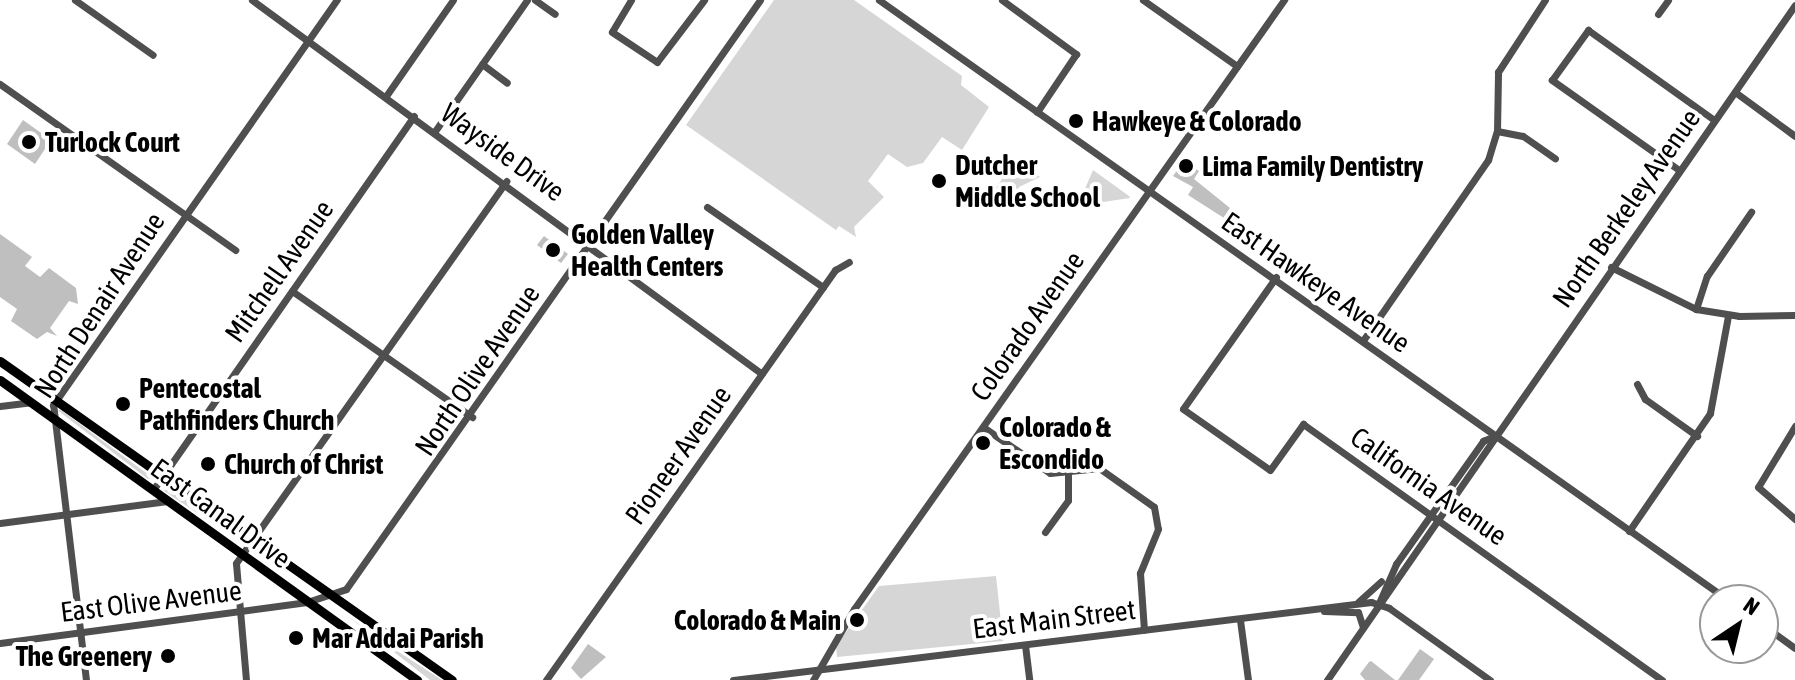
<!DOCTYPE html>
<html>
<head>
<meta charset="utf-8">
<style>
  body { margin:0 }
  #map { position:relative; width:1795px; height:680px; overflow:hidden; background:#fff; font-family:"Asap Condensed",sans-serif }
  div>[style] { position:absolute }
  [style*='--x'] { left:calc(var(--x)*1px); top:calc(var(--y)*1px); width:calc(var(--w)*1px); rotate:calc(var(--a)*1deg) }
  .green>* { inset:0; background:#d6d6d6 }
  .building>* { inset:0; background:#bfbfbf }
  .minor>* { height:7px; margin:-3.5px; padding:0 3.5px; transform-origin:3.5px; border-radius:3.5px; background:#4f4f4f }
  .major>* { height:9px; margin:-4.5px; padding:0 4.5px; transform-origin:4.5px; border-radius:4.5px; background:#000 }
  .dots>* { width:22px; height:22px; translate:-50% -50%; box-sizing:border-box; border:4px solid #fff; border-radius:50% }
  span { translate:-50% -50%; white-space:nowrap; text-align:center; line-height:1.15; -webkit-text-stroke:8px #fff; paint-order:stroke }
  .poi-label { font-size:28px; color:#000; font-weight:700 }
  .left { translate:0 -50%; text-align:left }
  .right { translate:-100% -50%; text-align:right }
  .street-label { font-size:28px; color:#000 }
  .north { position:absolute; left:1699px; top:584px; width:80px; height:80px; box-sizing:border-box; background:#fff; border:2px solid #999; border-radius:50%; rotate:35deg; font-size:22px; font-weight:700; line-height:32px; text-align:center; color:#000 }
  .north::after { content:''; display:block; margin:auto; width:28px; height:36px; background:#000; clip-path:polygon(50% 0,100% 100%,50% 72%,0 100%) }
</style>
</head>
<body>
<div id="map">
  <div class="green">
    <div style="clip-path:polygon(774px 0,854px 0,962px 76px,961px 85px,989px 107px,962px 150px,942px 137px,923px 163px,907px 167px,888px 154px,868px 181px,884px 197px,854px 227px,856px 237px,839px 226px,836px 230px,686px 125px)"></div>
    <div style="clip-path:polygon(1015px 160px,1040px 177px,1019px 187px,1017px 209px,993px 192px)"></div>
    <div style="clip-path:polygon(1093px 170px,1129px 196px,1130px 198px,1103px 202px,1082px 196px)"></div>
    <div style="clip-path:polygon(57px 410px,61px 410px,153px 478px,148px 479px)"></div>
    <div style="clip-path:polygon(168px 485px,242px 538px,243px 543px,164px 491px)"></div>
    <div style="clip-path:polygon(996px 576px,1003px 641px,837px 657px,836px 646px,879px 586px)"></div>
    <div style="clip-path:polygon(345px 614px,391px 647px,442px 680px,430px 680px)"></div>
  </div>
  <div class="building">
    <div style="clip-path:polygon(23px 120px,51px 140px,35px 164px,7px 144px)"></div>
    <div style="clip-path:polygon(1184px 161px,1199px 171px,1194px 179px,1230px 208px,1224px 218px,1188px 195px,1193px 187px,1173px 176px)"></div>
    <div style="clip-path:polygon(540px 172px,556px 190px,550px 199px,531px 185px)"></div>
    <div style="clip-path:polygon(0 234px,32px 257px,25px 266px,40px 277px,49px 268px,76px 288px,78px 304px,69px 301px,50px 328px,57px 336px,47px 332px,37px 339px,11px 321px,17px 309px,0 297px)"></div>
    <div style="clip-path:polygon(544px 236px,568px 254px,561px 263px,537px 245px)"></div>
    <div style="clip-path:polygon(588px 644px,606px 657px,581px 679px,571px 668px)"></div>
    <div style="clip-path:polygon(1420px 649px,1434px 659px,1419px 680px,1398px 680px)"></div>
    <div style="clip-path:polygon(1369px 662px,1371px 661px,1395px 680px,1365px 680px,1360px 674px)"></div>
  </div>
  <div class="minor">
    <div style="--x:75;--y:0;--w:95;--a:35.2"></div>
    <div style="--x:252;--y:0;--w:632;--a:36.25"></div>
    <div style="--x:535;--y:0;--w:24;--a:35"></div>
    <div style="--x:631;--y:0;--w:37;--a:121"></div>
    <div style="--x:612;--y:32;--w:54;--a:33.7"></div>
    <div style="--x:657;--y:62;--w:78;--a:-52.8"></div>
    <div style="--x:879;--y:0;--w:1040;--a:35.25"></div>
    <div style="--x:1002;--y:0;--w:92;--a:36.1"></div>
    <div style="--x:1076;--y:54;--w:70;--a:123.9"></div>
    <div style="--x:1143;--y:0;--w:115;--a:35.1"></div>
    <div style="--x:1658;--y:14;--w:17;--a:-54"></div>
    <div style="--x:482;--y:64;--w:31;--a:37"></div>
    <div style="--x:0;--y:84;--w:288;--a:35.2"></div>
    <div style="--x:1735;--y:92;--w:74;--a:36.3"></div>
    <div style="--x:386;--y:96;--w:117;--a:-55.1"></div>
    <div style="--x:435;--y:131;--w:160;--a:-54.9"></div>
    <div style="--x:1497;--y:131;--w:26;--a:11"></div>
    <div style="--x:1523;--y:136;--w:39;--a:35"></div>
    <div style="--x:1679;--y:170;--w:156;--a:-144.7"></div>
    <div style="--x:1552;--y:80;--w:62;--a:-54.2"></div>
    <div style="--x:1588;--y:30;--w:155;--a:35.5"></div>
    <div style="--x:707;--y:207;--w:141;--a:34.6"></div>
    <div style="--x:1611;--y:267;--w:95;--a:26.3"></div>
    <div style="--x:1696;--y:309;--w:44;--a:9.2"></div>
    <div style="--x:1739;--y:316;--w:56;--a:-1"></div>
    <div style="--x:1276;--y:277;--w:161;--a:125.2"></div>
    <div style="--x:1183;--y:409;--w:106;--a:35"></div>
    <div style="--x:1270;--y:470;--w:57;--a:-54.3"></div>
    <div style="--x:1303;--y:424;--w:441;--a:35.5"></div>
    <div style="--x:292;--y:291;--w:220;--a:35"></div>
    <div style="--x:1696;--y:309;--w:35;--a:-72"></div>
    <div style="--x:1707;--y:276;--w:78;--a:-55.5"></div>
    <div style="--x:1364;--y:339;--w:218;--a:-55.3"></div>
    <div style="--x:1488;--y:160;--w:30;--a:-73"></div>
    <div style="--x:1497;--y:131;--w:59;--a:-89"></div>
    <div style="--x:1498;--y:72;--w:86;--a:-56.9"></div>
    <div style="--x:1637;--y:384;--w:17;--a:62"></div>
    <div style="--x:1645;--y:399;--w:64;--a:35.4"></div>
    <div style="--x:0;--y:406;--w:31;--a:-7"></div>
    <div style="--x:1795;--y:426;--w:71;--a:121.2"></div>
    <div style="--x:1758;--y:487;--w:49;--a:40.9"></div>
    <div style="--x:983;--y:427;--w:81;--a:34.5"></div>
    <div style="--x:1050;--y:473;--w:49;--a:-5.8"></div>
    <div style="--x:1099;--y:468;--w:67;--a:35.3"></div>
    <div style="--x:1154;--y:507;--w:22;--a:80"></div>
    <div style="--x:1158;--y:529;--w:48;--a:112.2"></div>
    <div style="--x:1140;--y:573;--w:57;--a:86"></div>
    <div style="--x:153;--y:490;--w:456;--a:-55.1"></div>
    <div style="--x:0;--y:523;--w:167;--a:-7.5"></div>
    <div style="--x:1629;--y:531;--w:143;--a:-55.5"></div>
    <div style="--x:1710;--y:413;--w:99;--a:-79.5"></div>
    <div style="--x:1045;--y:532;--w:39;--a:-54"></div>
    <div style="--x:1068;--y:500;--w:25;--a:-90"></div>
    <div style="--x:1358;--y:602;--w:31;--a:-42"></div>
    <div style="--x:1379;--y:603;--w:43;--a:-66.4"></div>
    <div style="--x:1396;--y:564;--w:151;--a:-54.7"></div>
    <div style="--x:1483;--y:441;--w:12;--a:-24"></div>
    <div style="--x:1324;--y:611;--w:34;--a:2"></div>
    <div style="--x:1358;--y:612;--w:16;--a:72"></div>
    <div style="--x:1240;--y:620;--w:61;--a:82.4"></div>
    <div style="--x:1763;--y:625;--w:39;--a:36"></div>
    <div style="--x:0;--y:643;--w:310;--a:-7.6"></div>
    <div style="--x:307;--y:602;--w:41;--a:-18.4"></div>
    <div style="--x:346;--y:589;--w:720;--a:-54.9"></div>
    <div style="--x:1025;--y:645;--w:35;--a:83"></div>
    <div style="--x:86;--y:680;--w:277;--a:-96.8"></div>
    <div style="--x:53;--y:405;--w:495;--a:-55"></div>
    <div style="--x:246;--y:680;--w:117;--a:-94.9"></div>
    <div style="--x:236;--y:563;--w:468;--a:-54.7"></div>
    <div style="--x:546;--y:680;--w:502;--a:-54.82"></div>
    <div style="--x:835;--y:270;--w:16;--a:-30"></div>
    <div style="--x:733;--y:680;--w:643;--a:-6.97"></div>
    <div style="--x:1371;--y:602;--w:19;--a:18"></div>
    <div style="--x:1389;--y:608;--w:124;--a:35.5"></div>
    <div style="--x:813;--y:680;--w:82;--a:-60"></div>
    <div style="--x:854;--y:609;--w:746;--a:-54.78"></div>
    <div style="--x:1327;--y:680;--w:821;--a:-55.27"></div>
  </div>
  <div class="major">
    <div style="--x:0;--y:361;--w:553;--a:35.21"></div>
    <div style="--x:0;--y:380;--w:514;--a:35.73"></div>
  </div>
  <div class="dots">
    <div style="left:1076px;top:121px;background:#000"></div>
    <div style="left:29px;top:142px;background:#000"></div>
    <div style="left:1186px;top:166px;background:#000"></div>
    <div style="left:939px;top:181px;background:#000"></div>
    <div style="left:553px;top:250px;background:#000"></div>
    <div style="left:123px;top:404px;background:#000"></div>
    <div style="left:983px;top:443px;background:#000"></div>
    <div style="left:208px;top:464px;background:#000"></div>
    <div style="left:857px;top:620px;background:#000"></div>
    <div style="left:296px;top:638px;background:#000"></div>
    <div style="left:168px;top:656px;background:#000"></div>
  </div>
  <div class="poi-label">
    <span class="left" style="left:1092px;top:121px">Hawkeye &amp; Colorado</span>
    <span class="left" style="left:45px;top:142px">Turlock Court</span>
    <span class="left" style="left:955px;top:181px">Dutcher<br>Middle School</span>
    <span class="left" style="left:1202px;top:166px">Lima Family Dentistry</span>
    <span class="left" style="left:571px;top:250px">Golden Valley<br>Health Centers</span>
    <span class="left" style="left:139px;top:404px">Pentecostal<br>Pathfinders Church</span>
    <span class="left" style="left:999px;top:443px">Colorado &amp;<br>Escondido</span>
    <span class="left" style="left:224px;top:464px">Church of Christ</span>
    <span class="right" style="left:841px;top:620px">Colorado &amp; Main</span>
    <span class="left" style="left:312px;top:638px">Mar Addai Parish</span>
    <span class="right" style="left:152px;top:656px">The Greenery</span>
  </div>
  <div class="street-label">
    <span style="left:503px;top:152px;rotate:36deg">Wayside Drive</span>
    <span style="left:1626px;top:208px;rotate:-55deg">North Berkeley Avenue</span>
    <span style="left:279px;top:271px;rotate:-55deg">Mitchell Avenue</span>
    <span style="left:1316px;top:282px;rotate:35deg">East Hawkeye Avenue</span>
    <span style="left:99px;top:305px;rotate:-57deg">North Denair Avenue</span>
    <span style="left:1027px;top:326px;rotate:-55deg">Colorado Avenue</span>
    <span style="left:477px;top:370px;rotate:-56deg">North Olive Avenue</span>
    <span style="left:678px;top:455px;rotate:-55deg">Pioneer Avenue</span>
    <span style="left:1429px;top:486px;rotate:35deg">California Avenue</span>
    <span style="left:221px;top:513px;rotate:36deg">East Canal Drive</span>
    <span style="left:151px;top:601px;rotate:-7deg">East Olive Avenue</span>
    <span style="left:1054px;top:619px;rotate:-7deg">East Main Street</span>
  </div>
  <div class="north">N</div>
</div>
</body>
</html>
